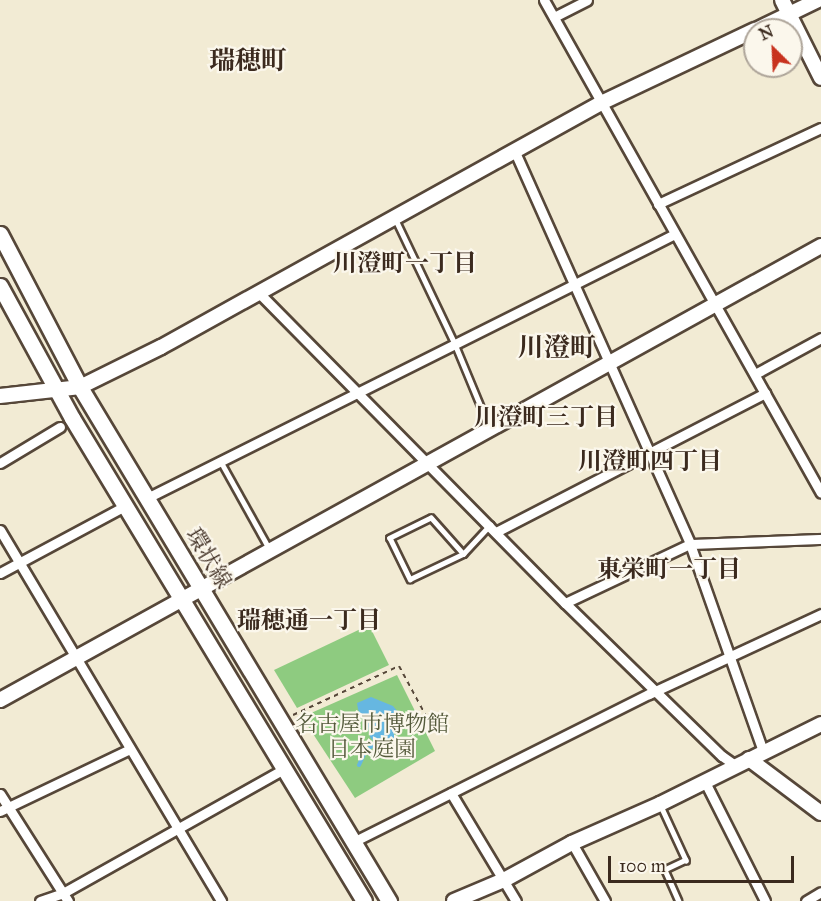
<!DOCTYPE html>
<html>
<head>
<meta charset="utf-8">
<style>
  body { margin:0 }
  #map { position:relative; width:821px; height:901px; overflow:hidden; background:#f2ebd4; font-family:"IM FELL Great Primer","Noto Serif JP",serif }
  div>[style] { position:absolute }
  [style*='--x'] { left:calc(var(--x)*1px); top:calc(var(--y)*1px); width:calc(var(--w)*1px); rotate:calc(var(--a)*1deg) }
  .green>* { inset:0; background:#8ecb80 }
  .water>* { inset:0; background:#66b7e1 }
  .stream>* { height:4px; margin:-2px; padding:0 2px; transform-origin:2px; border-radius:2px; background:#66b7e1 }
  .path>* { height:2px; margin-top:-1px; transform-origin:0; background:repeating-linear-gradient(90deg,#564739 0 4.5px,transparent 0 9px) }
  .roads { filter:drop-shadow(2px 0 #564739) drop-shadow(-2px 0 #564739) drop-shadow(0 2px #564739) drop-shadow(0 -2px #564739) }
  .lane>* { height:4.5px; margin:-2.25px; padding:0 2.25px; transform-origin:2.25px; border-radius:2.25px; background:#fff }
  .street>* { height:9px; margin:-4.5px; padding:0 4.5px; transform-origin:4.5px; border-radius:4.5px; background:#fff }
  .secondary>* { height:14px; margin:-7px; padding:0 7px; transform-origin:7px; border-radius:7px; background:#fff }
  .primary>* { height:15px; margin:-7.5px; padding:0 7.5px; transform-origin:7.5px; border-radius:7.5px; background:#fff }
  span { translate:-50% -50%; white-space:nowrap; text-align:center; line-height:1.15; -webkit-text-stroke:4.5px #fbf7ec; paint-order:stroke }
  .street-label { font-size:22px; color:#3b2a1e }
  .park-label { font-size:22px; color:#545a3b }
  .neighbourhood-label { font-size:24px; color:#3b2a1e; font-weight:700 }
  .quarter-label { font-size:26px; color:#3b2a1e; font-weight:700 }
  .north { position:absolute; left:743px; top:18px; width:60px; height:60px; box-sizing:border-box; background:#fbf7ec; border:2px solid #aea59a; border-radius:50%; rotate:336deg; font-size:16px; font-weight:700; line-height:24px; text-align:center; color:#3b2a1e }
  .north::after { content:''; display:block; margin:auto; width:21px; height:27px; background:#c8321e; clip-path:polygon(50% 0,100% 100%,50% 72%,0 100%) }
  .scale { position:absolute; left:608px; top:856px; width:186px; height:27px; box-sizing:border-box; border:3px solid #3b2a1e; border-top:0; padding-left:8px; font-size:18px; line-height:21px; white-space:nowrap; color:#3b2a1e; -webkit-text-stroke:4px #fbf7ec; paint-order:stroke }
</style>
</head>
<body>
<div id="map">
  <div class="green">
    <div style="clip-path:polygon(369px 625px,389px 665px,297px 708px,274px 670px)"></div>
    <div style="clip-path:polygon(397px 675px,435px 751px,355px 798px,302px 717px)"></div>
  </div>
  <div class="water">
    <div style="clip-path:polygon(371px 697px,393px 706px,398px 712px,399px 723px,394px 734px,395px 741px,387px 747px,379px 748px,370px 737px,367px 721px,361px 717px,358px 709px,357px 703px)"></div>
  </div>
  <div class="stream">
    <div style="--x:359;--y:765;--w:14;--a:-65"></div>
    <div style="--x:365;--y:752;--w:15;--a:-42"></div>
  </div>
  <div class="path">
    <div style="--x:293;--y:715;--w:117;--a:-24.8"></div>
    <div style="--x:399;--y:666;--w:55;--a:61.6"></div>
  </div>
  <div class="roads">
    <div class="lane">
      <div style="--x:395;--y:218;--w:140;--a:64.5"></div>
      <div style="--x:455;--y:344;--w:89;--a:67.5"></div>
      <div style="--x:220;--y:460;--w:103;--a:60.9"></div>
      <div style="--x:463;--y:554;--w:48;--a:-131.6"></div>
      <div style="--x:431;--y:518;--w:46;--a:154"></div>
      <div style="--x:390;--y:538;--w:46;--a:64"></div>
      <div style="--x:410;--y:579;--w:59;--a:-25.3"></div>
      <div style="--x:463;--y:554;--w:40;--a:-47"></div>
      <div style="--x:661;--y:806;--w:60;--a:65.2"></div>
      <div style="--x:686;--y:860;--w:23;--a:155"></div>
      <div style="--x:665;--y:870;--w:34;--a:66"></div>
    </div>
    <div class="street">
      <div style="--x:544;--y:0;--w:565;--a:60.67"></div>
      <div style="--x:554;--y:17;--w:37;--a:-27"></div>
      <div style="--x:515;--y:152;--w:429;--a:65.9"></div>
      <div style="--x:690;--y:544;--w:219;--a:70.6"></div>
      <div style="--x:658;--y:204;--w:180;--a:-25"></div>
      <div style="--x:259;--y:293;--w:436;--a:45.4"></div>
      <div style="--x:565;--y:603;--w:219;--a:44.3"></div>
      <div style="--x:722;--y:756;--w:16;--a:35"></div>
      <div style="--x:755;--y:374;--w:75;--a:-28.6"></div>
      <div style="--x:0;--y:463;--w:70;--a:-31"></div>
      <div style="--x:147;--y:498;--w:590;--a:-26.57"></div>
      <div style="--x:0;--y:530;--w:432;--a:59.2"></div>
      <div style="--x:496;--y:532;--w:303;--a:-27.3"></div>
      <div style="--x:0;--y:573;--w:142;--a:-28.2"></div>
      <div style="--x:565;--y:603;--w:138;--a:-25.3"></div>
      <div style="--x:690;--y:544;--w:131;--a:-2.2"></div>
      <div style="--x:705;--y:782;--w:133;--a:63.2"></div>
      <div style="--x:451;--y:793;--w:126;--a:59"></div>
      <div style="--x:0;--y:794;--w:127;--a:57.6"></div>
      <div style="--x:0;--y:811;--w:144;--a:-25.5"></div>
      <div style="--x:353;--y:842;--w:331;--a:-26.6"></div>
      <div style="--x:649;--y:694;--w:190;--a:-24.9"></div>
      <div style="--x:572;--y:843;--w:67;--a:60.4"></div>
      <div style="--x:40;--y:901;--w:24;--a:-19"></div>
      <div style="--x:63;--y:893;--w:253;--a:-29.3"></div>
      <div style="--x:806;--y:901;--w:17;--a:-31"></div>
    </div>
    <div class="secondary">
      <div style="--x:782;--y:0;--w:87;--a:63.4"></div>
      <div style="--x:756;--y:30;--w:69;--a:-25.8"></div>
      <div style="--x:0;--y:396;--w:81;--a:-6.4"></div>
      <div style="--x:80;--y:387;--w:90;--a:-26.3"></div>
      <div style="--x:161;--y:347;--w:503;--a:-29.01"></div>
      <div style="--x:601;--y:103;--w:170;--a:-25.4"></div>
      <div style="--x:0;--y:700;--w:938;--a:-28.94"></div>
      <div style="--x:749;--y:759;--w:90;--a:36.9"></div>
      <div style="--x:454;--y:901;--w:54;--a:-22.8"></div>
      <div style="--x:504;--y:880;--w:77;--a:-28.6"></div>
      <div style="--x:572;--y:843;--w:96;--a:-23.9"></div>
      <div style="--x:660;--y:804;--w:180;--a:-26.4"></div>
    </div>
    <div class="primary">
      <div style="--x:0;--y:234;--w:173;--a:62.4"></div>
      <div style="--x:80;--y:387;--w:600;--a:58.99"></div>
      <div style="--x:0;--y:286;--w:150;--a:61.4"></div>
      <div style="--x:72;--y:418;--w:564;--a:58.84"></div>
    </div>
  </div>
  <div class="street-label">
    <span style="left:209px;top:558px;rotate:59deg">環状線</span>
  </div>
  <div class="park-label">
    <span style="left:372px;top:736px">名古屋市博物館<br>日本庭園</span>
  </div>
  <div class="neighbourhood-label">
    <span style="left:405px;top:264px">川澄町一丁目</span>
    <span style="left:546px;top:418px">川澄町三丁目</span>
    <span style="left:650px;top:462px">川澄町四丁目</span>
    <span style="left:669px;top:570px">東栄町一丁目</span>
    <span style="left:309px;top:621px">瑞穂通一丁目</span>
  </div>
  <div class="quarter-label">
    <span style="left:248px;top:61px">瑞穂町</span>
    <span style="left:557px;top:348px">川澄町</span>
  </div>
  <div class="north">N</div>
  <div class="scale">100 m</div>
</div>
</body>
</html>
